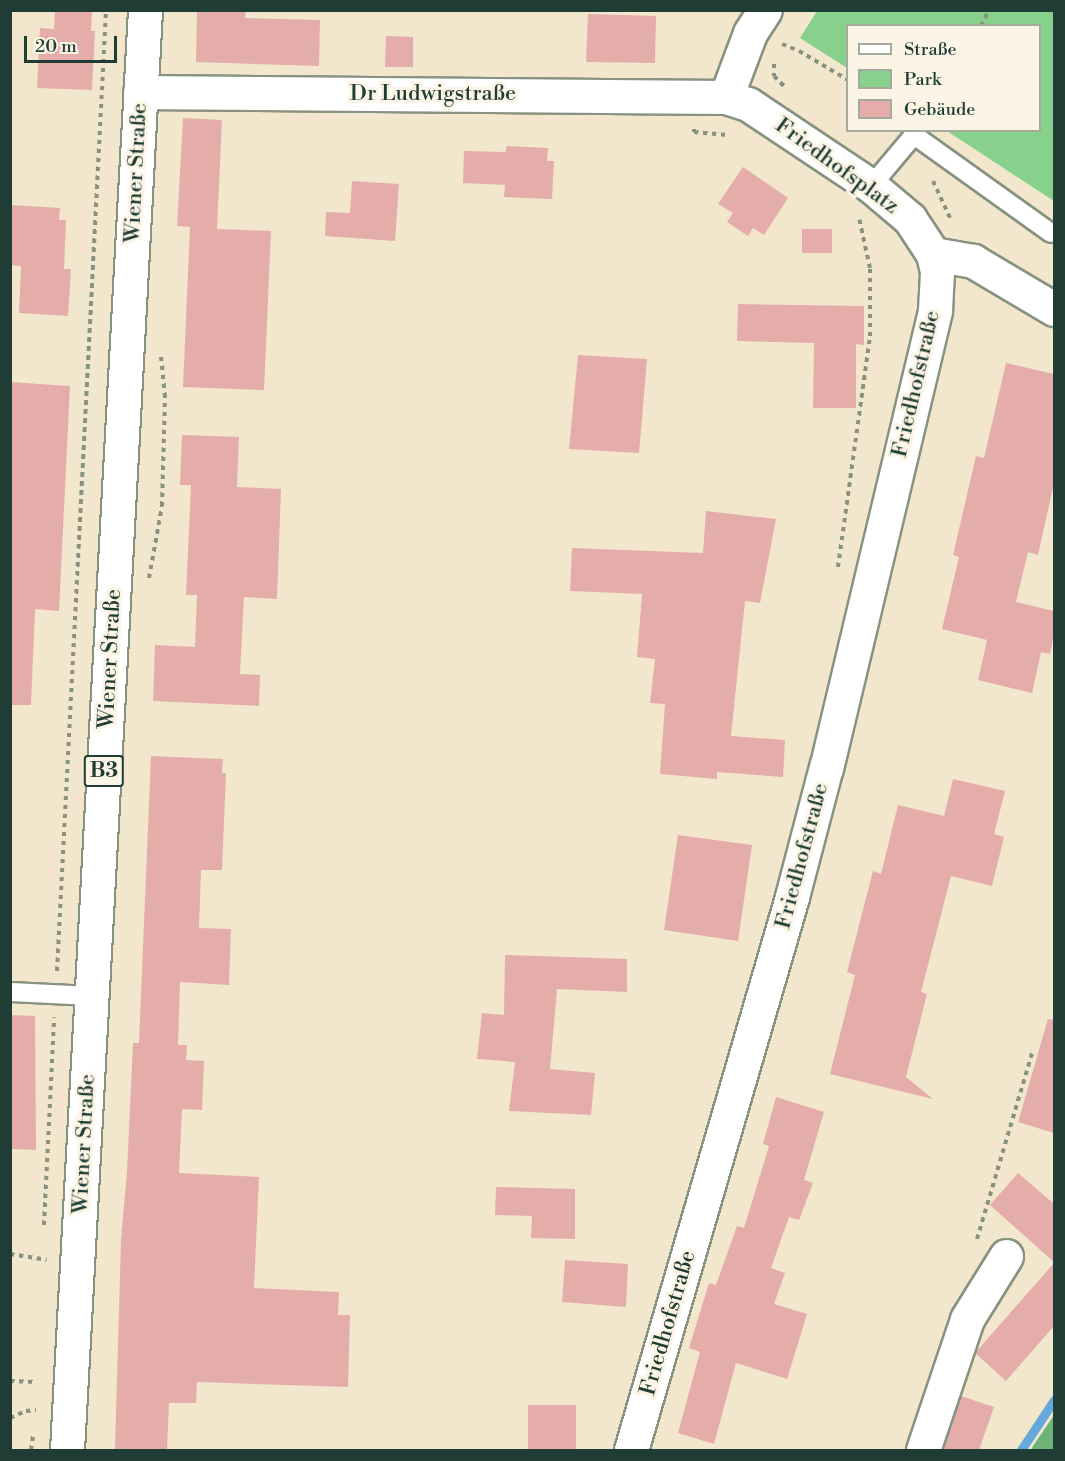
<!DOCTYPE html>
<html>
<head>
<meta charset="utf-8">
<style>
  body { margin:0 }
  #map { position:relative; width:1065px; height:1461px; overflow:hidden; background:#f2e7cc; font-family:"Libre Bodoni",serif }
  div>[style] { position:absolute }
  [style*='--x'] { left:calc(var(--x)*1px); top:calc(var(--y)*1px); width:calc(var(--w)*1px); rotate:calc(var(--a)*1deg) }
  .green>* { inset:0; background:#87d18d }
  .forest>* { inset:0; background:#6db378 }
  .stream>* { height:9px; margin:-4.5px; padding:0 4.5px; transform-origin:4.5px; border-radius:4.5px; background:#67a8db }
  .building>* { inset:0; background:#e5ada9 }
  .path>* { height:4px; margin-top:-2px; transform-origin:0; background:repeating-linear-gradient(90deg,#889280 0 4.5px,transparent 0 9px) }
  .roads { filter:drop-shadow(2px 0 #889280) drop-shadow(-2px 0 #889280) drop-shadow(0 2px #889280) drop-shadow(0 -2px #889280) }
  .service>* { height:18px; margin:-9px; padding:0 9px; transform-origin:9px; border-radius:9px; background:#fff }
  .minor>* { height:33px; margin:-16.5px; padding:0 16.5px; transform-origin:16.5px; border-radius:16.5px; background:#fff }
  .primary>* { height:33px; margin:-16.5px; padding:0 16.5px; transform-origin:16.5px; border-radius:16.5px; background:#fff }
  span { translate:-50% -50%; white-space:nowrap; text-align:center; line-height:1.15; -webkit-text-stroke:6px #fcf5e5; paint-order:stroke }
  .shield-label span { padding:2px 4px; background:#fcf5e5; border:2px solid; border-radius:4px; -webkit-text-stroke-width:0 }
  .shield-label { font-size:21px; color:#1f3d34; font-weight:700 }
  .street-label { font-size:22px; color:#1f3d34 }
  .frame { position:absolute; inset:0; border:12px solid #1f3d34; pointer-events:none }
  .legend { position:absolute; left:846px; top:24px; width:195px; height:108px; box-sizing:border-box; background:#fcf5e5; border:2px solid #a4ab9e; margin:0; padding:8px 10px; list-style:none; font-size:18px; color:#1f3d34 }
  .legend li { display:flex; align-items:center; gap:12px; height:30px }
  .legend b { width:30px; border:2px solid #a4ab9e }
  .scale { position:absolute; left:24px; top:36px; width:93px; height:27px; box-sizing:border-box; border:3px solid #1f3d34; border-top:0; padding-left:8px; font-size:18px; line-height:21px; white-space:nowrap; color:#1f3d34; -webkit-text-stroke:4px #fcf5e5; paint-order:stroke }
</style>
</head>
<body>
<div id="map">
  <div class="green">
    <div style="clip-path:polygon(817px 11px,1054px 11px,1054px 201px,947px 131px,1040px 130px,1040px 26px,848px 26px,847px 68px,800px 38px)"></div>
  </div>
  <div class="forest">
    <div style="clip-path:polygon(1054px 1415px,1054px 1450px,1031px 1450px,1033px 1446px)"></div>
  </div>
  <div class="stream">
    <div style="--x:1021;--y:1450;--w:60;--a:-56.6"></div>
  </div>
  <div class="building">
    <div style="clip-path:polygon(55px 10px,92px 10px,91px 31px,95px 31px,92px 90px,37px 88px,40px 28px,54px 29px)"></div>
    <div style="clip-path:polygon(197px 10px,246px 10px,245px 18px,320px 20px,319px 66px,196px 62px)"></div>
    <div style="clip-path:polygon(588px 14px,656px 16px,655px 63px,586px 62px)"></div>
    <div style="clip-path:polygon(386px 36px,413px 37px,413px 67px,385px 67px)"></div>
    <div style="clip-path:polygon(183px 118px,222px 120px,217px 229px,271px 231px,264px 390px,183px 387px,190px 227px,177px 226px)"></div>
    <div style="clip-path:polygon(506px 146px,548px 148px,547px 161px,554px 161px,552px 199px,504px 197px,505px 185px,463px 183px,464px 151px,506px 152px)"></div>
    <div style="clip-path:polygon(743px 167px,788px 198px,764px 235px,753px 228px,748px 236px,727px 222px,733px 213px,718px 204px)"></div>
    <div style="clip-path:polygon(352px 181px,399px 184px,395px 241px,325px 236px,326px 212px,350px 213px)"></div>
    <div style="clip-path:polygon(10px 205px,60px 208px,59px 220px,66px 220px,64px 269px,71px 269px,68px 316px,19px 313px,21px 266px,10px 265px)"></div>
    <div style="clip-path:polygon(802px 229px,832px 229px,832px 253px,802px 253px)"></div>
    <div style="clip-path:polygon(738px 304px,864px 306px,864px 345px,856px 344px,856px 408px,813px 408px,814px 343px,737px 341px)"></div>
    <div style="clip-path:polygon(578px 355px,647px 359px,639px 453px,569px 449px)"></div>
    <div style="clip-path:polygon(1006px 363px,1054px 374px,1054px 483px,1038px 555px,1028px 552px,1016px 602px,1054px 611px,1054px 633px,1050px 654px,1041px 652px,1032px 693px,978px 680px,987px 640px,942px 629px,959px 557px,953px 555px,976px 456px,984px 458px)"></div>
    <div style="clip-path:polygon(10px 382px,70px 386px,59px 611px,35px 609px,31px 705px,10px 705px)"></div>
    <div style="clip-path:polygon(182px 435px,239px 437px,237px 487px,281px 489px,277px 599px,244px 597px,240px 674px,260px 675px,259px 706px,153px 701px,155px 645px,195px 647px,197px 595px,186px 595px,191px 485px,180px 485px)"></div>
    <div style="clip-path:polygon(706px 511px,776px 519px,760px 603px,745px 601px,731px 736px,785px 740px,783px 777px,717px 772px,717px 779px,660px 774px,665px 704px,650px 703px,655px 659px,637px 657px,642px 594px,570px 591px,572px 548px,703px 553px)"></div>
    <div style="clip-path:polygon(151px 756px,223px 759px,222px 773px,226px 773px,222px 870px,201px 870px,199px 928px,231px 929px,229px 985px,180px 982px,178px 1045px,187px 1045px,186px 1060px,204px 1061px,202px 1110px,182px 1109px,179px 1173px,259px 1177px,254px 1288px,339px 1292px,338px 1315px,350px 1315px,348px 1387px,197px 1382px,196px 1403px,169px 1403px,167px 1450px,115px 1450px,121px 1239px,127px 1172px,133px 1043px,139px 1043px)"></div>
    <div style="clip-path:polygon(953px 779px,1005px 791px,994px 834px,1004px 837px,992px 886px,951px 876px,921px 992px,927px 994px,906px 1077px,933px 1099px,830px 1074px,855px 975px,847px 972px,873px 871px,881px 874px,898px 805px,944px 816px)"></div>
    <div style="clip-path:polygon(678px 835px,752px 845px,738px 941px,664px 930px)"></div>
    <div style="clip-path:polygon(505px 955px,627px 959px,627px 992px,557px 989px,550px 1069px,595px 1073px,591px 1115px,509px 1111px,515px 1062px,477px 1059px,482px 1013px,504px 1015px)"></div>
    <div style="clip-path:polygon(10px 1015px,35px 1016px,36px 1150px,10px 1149px)"></div>
    <div style="clip-path:polygon(1048px 1019px,1054px 1020px,1054px 1133px,1018px 1122px)"></div>
    <div style="clip-path:polygon(776px 1097px,824px 1112px,804px 1180px,813px 1183px,799px 1220px,789px 1217px,771px 1268px,785px 1273px,774px 1304px,807px 1314px,787px 1379px,736px 1363px,714px 1444px,678px 1433px,700px 1352px,689px 1348px,709px 1283px,716px 1285px,737px 1226px,744px 1228px,769px 1146px,763px 1144px)"></div>
    <div style="clip-path:polygon(1018px 1173px,1054px 1204px,1054px 1262px,990px 1205px)"></div>
    <div style="clip-path:polygon(496px 1187px,575px 1189px,575px 1239px,531px 1238px,532px 1216px,495px 1215px)"></div>
    <div style="clip-path:polygon(565px 1260px,628px 1264px,626px 1307px,562px 1302px)"></div>
    <div style="clip-path:polygon(1054px 1263px,1054px 1326px,1006px 1381px,975px 1353px)"></div>
    <div style="clip-path:polygon(961px 1396px,994px 1407px,979px 1450px,943px 1450px)"></div>
    <div style="clip-path:polygon(528px 1405px,576px 1405px,576px 1450px,528px 1450px)"></div>
  </div>
  <div class="path">
    <div style="--x:981;--y:26;--w:18;--a:-63"></div>
    <div style="--x:782;--y:44;--w:18;--a:22"></div>
    <div style="--x:799;--y:51;--w:57;--a:30.6"></div>
    <div style="--x:774;--y:64;--w:12;--a:90"></div>
    <div style="--x:774;--y:76;--w:17;--a:45"></div>
    <div style="--x:694;--y:129;--w:3;--a:90"></div>
    <div style="--x:694;--y:132;--w:36;--a:5"></div>
    <div style="--x:933;--y:181;--w:43;--a:65.2"></div>
    <div style="--x:838;--y:567;--w:233;--a:-82.1"></div>
    <div style="--x:870;--y:336;--w:68;--a:-90"></div>
    <div style="--x:870;--y:268;--w:51;--a:-102.4"></div>
    <div style="--x:149;--y:578;--w:73;--a:-79.8"></div>
    <div style="--x:162;--y:506;--w:109;--a:-88.4"></div>
    <div style="--x:165;--y:397;--w:41;--a:-95.6"></div>
    <div style="--x:57;--y:971;--w:962;--a:-87.08"></div>
    <div style="--x:44;--y:1225;--w:208;--a:-87.2"></div>
    <div style="--x:977;--y:1239;--w:197;--a:-73.5"></div>
    <div style="--x:10;--y:1254;--w:37;--a:9"></div>
    <div style="--x:10;--y:1381;--w:26;--a:2"></div>
    <div style="--x:10;--y:1418;--w:17;--a:-24"></div>
    <div style="--x:26;--y:1411;--w:10;--a:-6"></div>
    <div style="--x:31;--y:1450;--w:14;--a:-82"></div>
  </div>
  <div class="roads">
    <div class="service">
      <div style="--x:871;--y:186;--w:67;--a:-49.9"></div>
      <div style="--x:914;--y:135;--w:168;--a:35.6"></div>
      <div style="--x:10;--y:992;--w:82;--a:2.8"></div>
    </div>
    <div class="minor">
      <div style="--x:140;--y:92;--w:586;--a:0.49"></div>
      <div style="--x:726;--y:97;--w:23;--a:18"></div>
      <div style="--x:748;--y:104;--w:148;--a:33.7"></div>
      <div style="--x:871;--y:186;--w:51;--a:40.2"></div>
      <div style="--x:910;--y:219;--w:42;--a:56.7"></div>
      <div style="--x:933;--y:254;--w:18;--a:77"></div>
      <div style="--x:937;--y:272;--w:39;--a:93"></div>
      <div style="--x:935;--y:311;--w:469;--a:103.4"></div>
      <div style="--x:826;--y:767;--w:134;--a:104.7"></div>
      <div style="--x:792;--y:897;--w:576;--a:106.23"></div>
      <div style="--x:726;--y:97;--w:68;--a:-69.4"></div>
      <div style="--x:750;--y:33;--w:27;--a:-57"></div>
      <div style="--x:933;--y:254;--w:41;--a:9.9"></div>
      <div style="--x:973;--y:261;--w:94;--a:30.7"></div>
      <div style="--x:923;--y:1450;--w:138;--a:-71.4"></div>
      <div style="--x:967;--y:1319;--w:74;--a:-58.2"></div>
    </div>
    <div class="primary">
      <div style="--x:67;--y:1450;--w:1442;--a:-86.9"></div>
    </div>
  </div>
  <div class="shield-label">
    <span style="left:104px;top:771px">B3</span>
  </div>
  <div class="street-label">
    <span style="left:433px;top:94px">Dr Ludwigstraße</span>
    <span style="left:837px;top:166px;rotate:36deg">Friedhofsplatz</span>
    <span style="left:136px;top:173px;rotate:-87deg">Wiener Straße</span>
    <span style="left:916px;top:384px;rotate:-77deg">Friedhofstraße</span>
    <span style="left:110px;top:659px;rotate:-87deg">Wiener Straße</span>
    <span style="left:802px;top:856px;rotate:-75deg">Friedhofstraße</span>
    <span style="left:84px;top:1144px;rotate:-87deg">Wiener Straße</span>
    <span style="left:668px;top:1323px;rotate:-74deg">Friedhofstraße</span>
  </div>
  <div class="frame"></div>
  <ul class="legend">
  <li><b style="height:8px;background:#fff"></b>Straße</li>
  <li><b style="height:16px;background:#87d18d"></b>Park</li>
  <li><b style="height:16px;background:#e5ada9"></b>Gebäude</li>
  </ul>
  <div class="scale">20 m</div>
</div>
</body>
</html>
